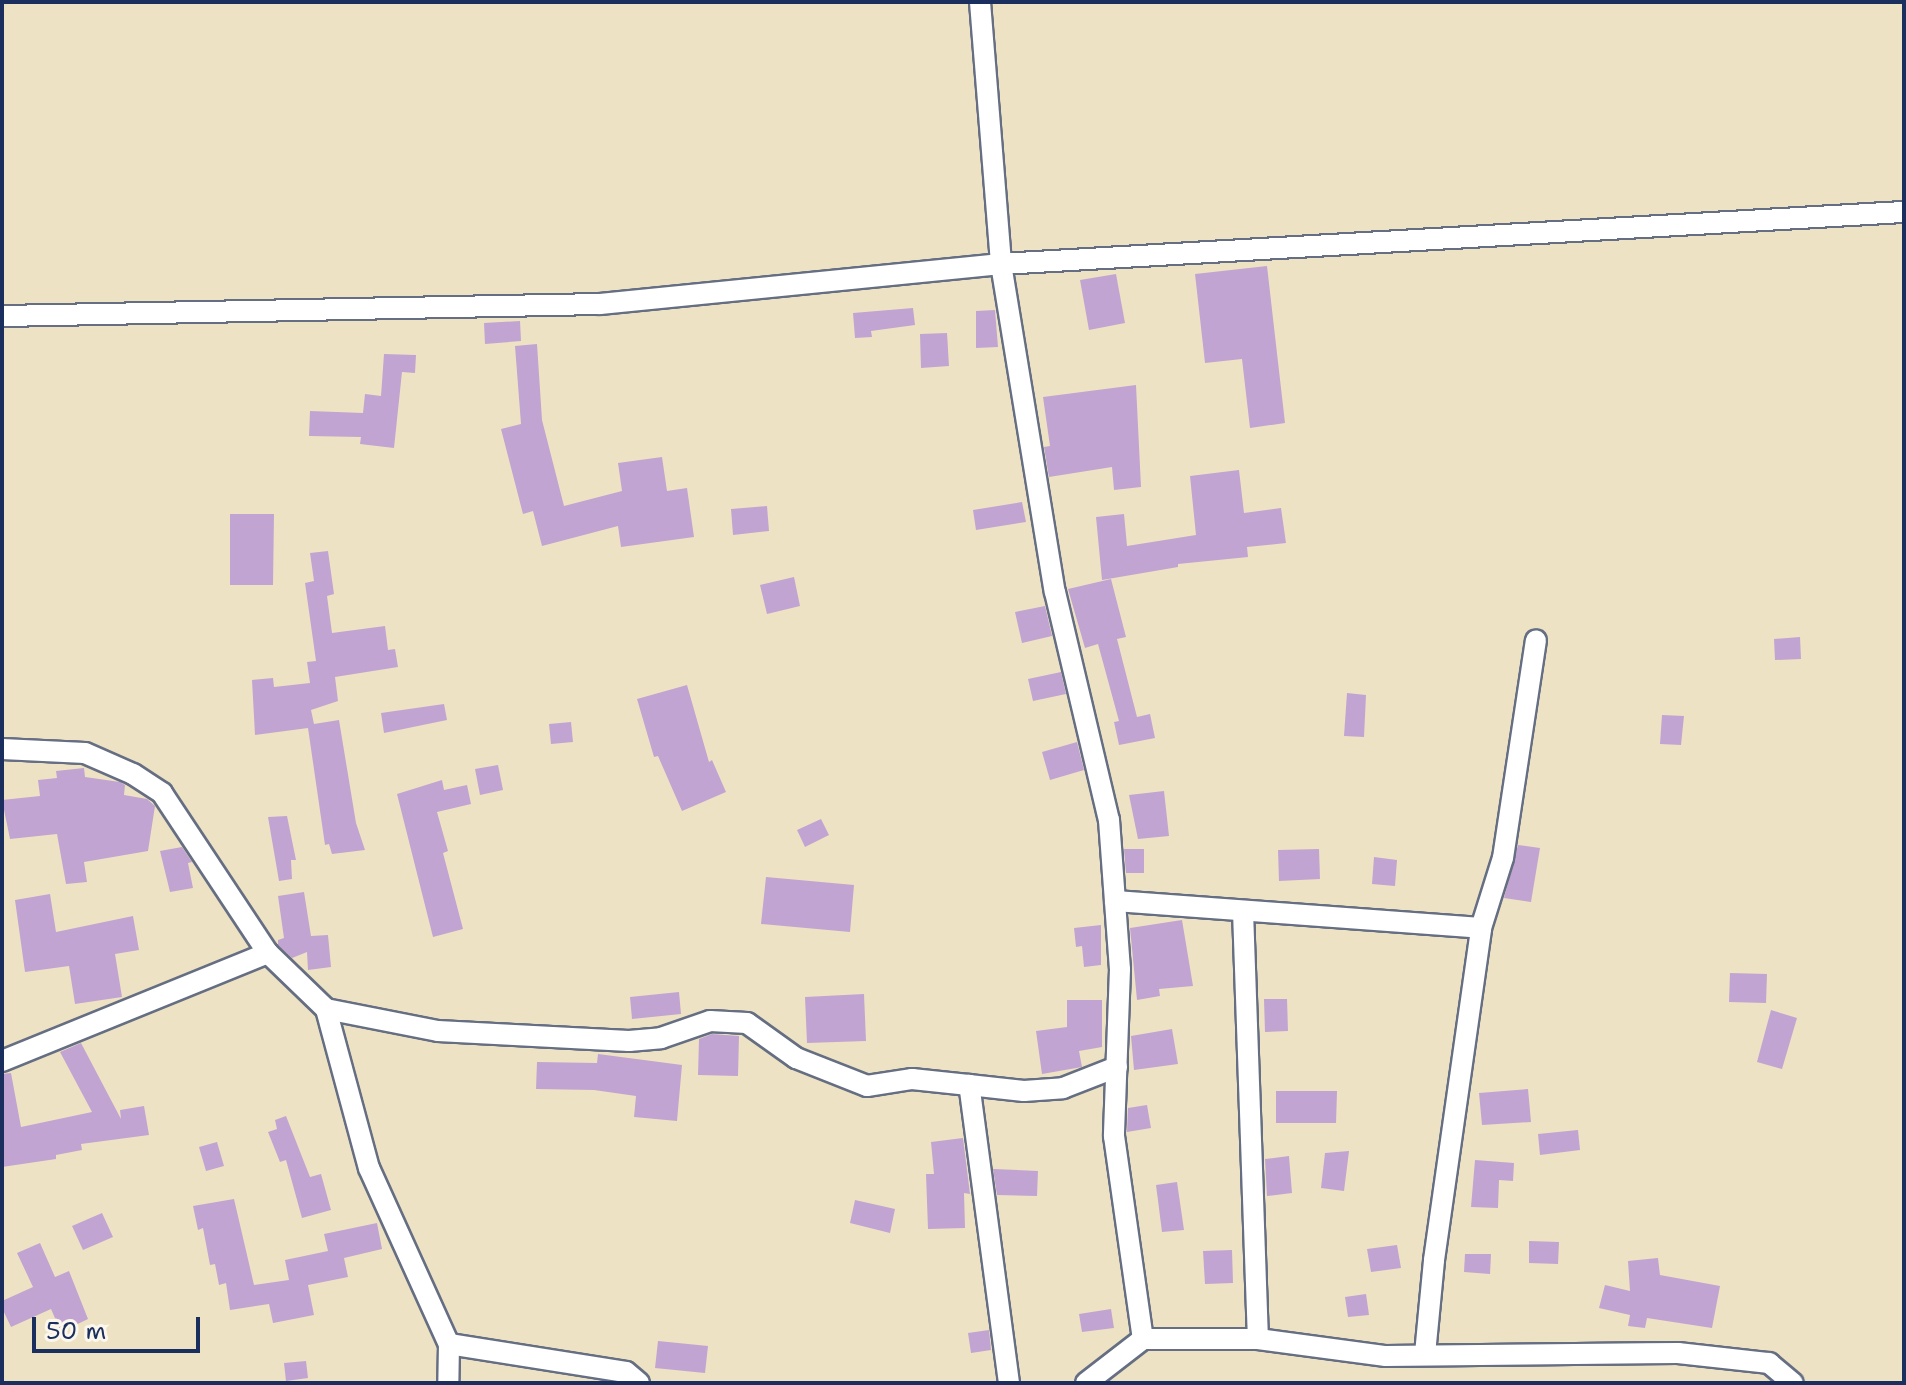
<!DOCTYPE html>
<html>
<head>
<meta charset="utf-8">
<style>
  body { margin:0 }
  #map { position:relative; width:1906px; height:1385px; overflow:hidden; background:#eee2c4; font-family:"Shantell Sans",sans-serif }
  div>[style] { position:absolute }
  [style*='--x'] { left:calc(var(--x)*1px); top:calc(var(--y)*1px); width:calc(var(--w)*1px); rotate:calc(var(--a)*1deg) }
  .building>* { inset:0; background:#c1a4d2 }
  .roads { filter:drop-shadow(2px 0 #656e82) drop-shadow(-2px 0 #656e82) drop-shadow(0 2px #656e82) drop-shadow(0 -2px #656e82) }
  .minor>* { height:20px; margin:-10px; padding:0 10px; transform-origin:10px; border-radius:10px; background:#fff }
  span { translate:-50% -50%; white-space:nowrap; text-align:center; line-height:1.15; -webkit-text-stroke:7px #fbf7ec; paint-order:stroke }
  .frame { position:absolute; inset:0; border:4px solid #1b2f5e; pointer-events:none }
  .scale { position:absolute; left:32px; top:1317px; width:168px; height:36px; box-sizing:border-box; border:4px solid #1b2f5e; border-top:0; padding-left:10px; font-size:24px; line-height:28px; white-space:nowrap; color:#1b2f5e; -webkit-text-stroke:6px #fbf7ec; paint-order:stroke }
</style>
</head>
<body>
<div id="map">
  <div class="building">
    <div style="clip-path:polygon(1267px 266px,1285px 423px,1250px 428px,1242px 359px,1205px 363px,1195px 274px)"></div>
    <div style="clip-path:polygon(1116px 274px,1125px 323px,1089px 330px,1080px 280px)"></div>
    <div style="clip-path:polygon(913px 308px,915px 325px,871px 331px,872px 337px,855px 338px,853px 313px)"></div>
    <div style="clip-path:polygon(995px 310px,998px 347px,976px 348px,976px 311px)"></div>
    <div style="clip-path:polygon(520px 321px,521px 341px,485px 344px,484px 323px)"></div>
    <div style="clip-path:polygon(947px 333px,949px 366px,921px 368px,920px 334px)"></div>
    <div style="clip-path:polygon(537px 344px,542px 420px,564px 506px,622px 491px,618px 463px,662px 457px,667px 491px,687px 488px,694px 537px,621px 547px,618px 526px,542px 546px,533px 511px,523px 514px,501px 429px,521px 424px,515px 346px)"></div>
    <div style="clip-path:polygon(384px 354px,416px 355px,415px 373px,402px 372px,394px 448px,360px 444px,361px 437px,309px 436px,310px 411px,363px 413px,365px 394px,381px 396px)"></div>
    <div style="clip-path:polygon(1136px 385px,1141px 487px,1114px 490px,1112px 467px,1049px 477px,1044px 447px,1050px 446px,1043px 397px)"></div>
    <div style="clip-path:polygon(1239px 470px,1244px 513px,1281px 508px,1286px 543px,1247px 547px,1248px 557px,1178px 564px,1178px 567px,1102px 580px,1096px 517px,1124px 514px,1127px 546px,1196px 535px,1190px 476px)"></div>
    <div style="clip-path:polygon(1022px 502px,1026px 522px,976px 530px,973px 510px)"></div>
    <div style="clip-path:polygon(767px 506px,769px 531px,733px 535px,731px 509px)"></div>
    <div style="clip-path:polygon(230px 514px,274px 514px,273px 585px,230px 585px)"></div>
    <div style="clip-path:polygon(328px 551px,334px 594px,327px 596px,332px 633px,385px 626px,388px 650px,395px 649px,398px 667px,335px 677px,338px 701px,311px 710px,314px 724px,339px 720px,356px 823px,365px 850px,332px 854px,329px 844px,325px 845px,308px 728px,255px 735px,252px 680px,273px 678px,274px 687px,310px 683px,307px 662px,316px 661px,305px 583px,314px 581px,310px 553px)"></div>
    <div style="clip-path:polygon(794px 577px,800px 606px,767px 614px,760px 585px)"></div>
    <div style="clip-path:polygon(1111px 579px,1126px 637px,1117px 639px,1137px 717px,1150px 714px,1155px 738px,1119px 745px,1114px 722px,1119px 721px,1098px 644px,1085px 648px,1068px 589px)"></div>
    <div style="clip-path:polygon(1045px 606px,1052px 636px,1022px 643px,1015px 612px)"></div>
    <div style="clip-path:polygon(1800px 637px,1801px 659px,1775px 660px,1774px 639px)"></div>
    <div style="clip-path:polygon(1061px 672px,1066px 694px,1033px 701px,1028px 679px)"></div>
    <div style="clip-path:polygon(687px 685px,709px 762px,712px 760px,726px 792px,682px 811px,658px 756px,654px 757px,637px 699px)"></div>
    <div style="clip-path:polygon(1347px 693px,1366px 695px,1364px 737px,1344px 736px)"></div>
    <div style="clip-path:polygon(444px 704px,447px 720px,384px 733px,381px 713px)"></div>
    <div style="clip-path:polygon(1662px 715px,1684px 716px,1681px 745px,1660px 744px)"></div>
    <div style="clip-path:polygon(571px 722px,573px 742px,551px 744px,549px 724px)"></div>
    <div style="clip-path:polygon(1077px 742px,1084px 770px,1050px 780px,1042px 752px)"></div>
    <div style="clip-path:polygon(498px 765px,503px 790px,480px 795px,475px 769px)"></div>
    <div style="clip-path:polygon(84px 768px,85px 777px,120px 782px,125px 785px,124px 795px,147px 799px,155px 806px,148px 851px,84px 862px,87px 882px,66px 884px,57px 834px,10px 839px,2px 800px,40px 796px,38px 780px,57px 778px,56px 771px)"></div>
    <div style="clip-path:polygon(442px 780px,444px 790px,467px 785px,471px 804px,437px 812px,448px 851px,443px 853px,463px 929px,433px 937px,397px 794px)"></div>
    <div style="clip-path:polygon(1164px 791px,1169px 836px,1138px 839px,1129px 795px)"></div>
    <div style="clip-path:polygon(287px 816px,296px 860px,291px 860px,292px 879px,279px 881px,268px 817px)"></div>
    <div style="clip-path:polygon(821px 819px,829px 835px,805px 847px,797px 830px)"></div>
    <div style="clip-path:polygon(1518px 845px,1540px 848px,1531px 902px,1504px 898px)"></div>
    <div style="clip-path:polygon(182px 847px,192px 862px,188px 863px,193px 888px,170px 892px,160px 851px)"></div>
    <div style="clip-path:polygon(1124px 849px,1144px 849px,1144px 873px,1126px 873px)"></div>
    <div style="clip-path:polygon(1319px 849px,1320px 879px,1279px 881px,1278px 850px)"></div>
    <div style="clip-path:polygon(1374px 857px,1397px 860px,1395px 886px,1372px 884px)"></div>
    <div style="clip-path:polygon(766px 877px,854px 885px,850px 932px,761px 924px)"></div>
    <div style="clip-path:polygon(304px 892px,311px 936px,328px 935px,331px 967px,308px 970px,307px 952px,292px 958px,278px 945px,278px 940px,284px 938px,278px 896px)"></div>
    <div style="clip-path:polygon(50px 894px,56px 932px,133px 916px,139px 950px,115px 954px,122px 997px,75px 1004px,69px 966px,25px 972px,15px 900px)"></div>
    <div style="clip-path:polygon(1182px 920px,1193px 986px,1159px 989px,1160px 996px,1137px 1000px,1130px 928px)"></div>
    <div style="clip-path:polygon(1101px 925px,1101px 965px,1084px 967px,1082px 946px,1076px 947px,1074px 928px)"></div>
    <div style="clip-path:polygon(1730px 973px,1767px 974px,1766px 1003px,1729px 1002px)"></div>
    <div style="clip-path:polygon(679px 992px,681px 1014px,632px 1019px,630px 997px)"></div>
    <div style="clip-path:polygon(864px 994px,866px 1041px,807px 1043px,805px 997px)"></div>
    <div style="clip-path:polygon(1264px 999px,1287px 999px,1288px 1031px,1265px 1032px)"></div>
    <div style="clip-path:polygon(1067px 1000px,1102px 1000px,1102px 1047px,1079px 1051px,1082px 1067px,1042px 1074px,1036px 1031px,1067px 1027px)"></div>
    <div style="clip-path:polygon(1771px 1010px,1797px 1018px,1782px 1069px,1757px 1062px)"></div>
    <div style="clip-path:polygon(1172px 1029px,1178px 1064px,1134px 1070px,1131px 1036px)"></div>
    <div style="clip-path:polygon(712px 1034px,739px 1036px,738px 1076px,698px 1075px,699px 1039px)"></div>
    <div style="clip-path:polygon(81px 1043px,121px 1119px,120px 1110px,144px 1106px,149px 1135px,81px 1144px,82px 1150px,56px 1155px,56px 1159px,2px 1167px,2px 1074px,11px 1073px,21px 1127px,92px 1112px,60px 1052px)"></div>
    <div style="clip-path:polygon(598px 1054px,682px 1065px,677px 1121px,634px 1117px,636px 1096px,594px 1090px,536px 1089px,537px 1062px,597px 1063px)"></div>
    <div style="clip-path:polygon(1528px 1089px,1531px 1122px,1482px 1125px,1479px 1093px)"></div>
    <div style="clip-path:polygon(1276px 1091px,1337px 1091px,1336px 1123px,1276px 1123px)"></div>
    <div style="clip-path:polygon(1147px 1105px,1151px 1128px,1127px 1132px,1128px 1108px)"></div>
    <div style="clip-path:polygon(286px 1116px,310px 1177px,321px 1174px,331px 1210px,302px 1218px,286px 1160px,280px 1162px,268px 1132px,277px 1129px,275px 1120px)"></div>
    <div style="clip-path:polygon(1578px 1130px,1580px 1150px,1540px 1155px,1538px 1134px)"></div>
    <div style="clip-path:polygon(963px 1138px,970px 1194px,964px 1193px,965px 1228px,928px 1229px,926px 1174px,934px 1174px,931px 1142px)"></div>
    <div style="clip-path:polygon(217px 1142px,224px 1166px,206px 1171px,199px 1147px)"></div>
    <div style="clip-path:polygon(1349px 1151px,1344px 1191px,1321px 1188px,1325px 1153px)"></div>
    <div style="clip-path:polygon(1289px 1156px,1292px 1193px,1267px 1196px,1265px 1159px)"></div>
    <div style="clip-path:polygon(1475px 1160px,1514px 1163px,1513px 1181px,1499px 1180px,1498px 1208px,1471px 1207px)"></div>
    <div style="clip-path:polygon(993px 1169px,1038px 1171px,1037px 1196px,997px 1195px)"></div>
    <div style="clip-path:polygon(1177px 1182px,1184px 1230px,1162px 1232px,1156px 1185px)"></div>
    <div style="clip-path:polygon(234px 1199px,254px 1285px,289px 1280px,285px 1260px,328px 1251px,324px 1234px,377px 1223px,382px 1249px,344px 1258px,348px 1277px,308px 1285px,314px 1315px,273px 1323px,269px 1304px,230px 1310px,226px 1283px,219px 1285px,215px 1264px,210px 1265px,203px 1228px,198px 1230px,193px 1206px)"></div>
    <div style="clip-path:polygon(855px 1200px,895px 1209px,890px 1233px,850px 1223px)"></div>
    <div style="clip-path:polygon(102px 1213px,113px 1237px,83px 1250px,72px 1226px)"></div>
    <div style="clip-path:polygon(1529px 1241px,1559px 1242px,1558px 1264px,1529px 1263px)"></div>
    <div style="clip-path:polygon(40px 1243px,55px 1277px,69px 1271px,88px 1319px,61px 1332px,51px 1309px,11px 1327px,2px 1308px,2px 1301px,33px 1287px,17px 1253px)"></div>
    <div style="clip-path:polygon(1397px 1245px,1401px 1268px,1371px 1272px,1367px 1249px)"></div>
    <div style="clip-path:polygon(1232px 1250px,1233px 1283px,1205px 1284px,1203px 1251px)"></div>
    <div style="clip-path:polygon(1465px 1254px,1491px 1254px,1490px 1274px,1464px 1272px)"></div>
    <div style="clip-path:polygon(1658px 1258px,1660px 1275px,1720px 1286px,1712px 1328px,1647px 1318px,1645px 1328px,1628px 1326px,1630px 1315px,1599px 1308px,1605px 1285px,1630px 1291px,1628px 1261px)"></div>
    <div style="clip-path:polygon(1366px 1294px,1369px 1315px,1348px 1317px,1345px 1297px)"></div>
    <div style="clip-path:polygon(1111px 1309px,1114px 1328px,1082px 1332px,1079px 1314px)"></div>
    <div style="clip-path:polygon(989px 1330px,991px 1350px,971px 1353px,968px 1333px)"></div>
    <div style="clip-path:polygon(658px 1341px,708px 1346px,705px 1373px,655px 1368px)"></div>
    <div style="clip-path:polygon(306px 1361px,308px 1378px,286px 1381px,284px 1363px)"></div>
  </div>
  <div class="roads">
    <div class="minor">
      <div style="--x:980;--y:2;--w:263;--a:85.4"></div>
      <div style="--x:1001;--y:264;--w:332;--a:80.7"></div>
      <div style="--x:1055;--y:592;--w:234;--a:76.7"></div>
      <div style="--x:1109;--y:820;--w:149;--a:85.8"></div>
      <div style="--x:1120;--y:969;--w:167;--a:92.1"></div>
      <div style="--x:1114;--y:1136;--w:205;--a:81.9"></div>
      <div style="--x:1143;--y:1339;--w:72;--a:142.3"></div>
      <div style="--x:2;--y:316;--w:598;--a:-1.15"></div>
      <div style="--x:600;--y:304;--w:403;--a:-5.7"></div>
      <div style="--x:1001;--y:264;--w:904;--a:-3.3"></div>
      <div style="--x:2;--y:749;--w:83;--a:2.8"></div>
      <div style="--x:85;--y:753;--w:52;--a:23.6"></div>
      <div style="--x:133;--y:774;--w:35;--a:33"></div>
      <div style="--x:162;--y:793;--w:192;--a:56.5"></div>
      <div style="--x:268;--y:953;--w:81;--a:44"></div>
      <div style="--x:326;--y:1009;--w:114;--a:11.1"></div>
      <div style="--x:438;--y:1031;--w:191;--a:3"></div>
      <div style="--x:629;--y:1041;--w:32;--a:-5"></div>
      <div style="--x:661;--y:1038;--w:52;--a:-19.1"></div>
      <div style="--x:710;--y:1021;--w:37;--a:3"></div>
      <div style="--x:747;--y:1023;--w:60;--a:35.5"></div>
      <div style="--x:796;--y:1058;--w:76;--a:21.5"></div>
      <div style="--x:867;--y:1086;--w:46;--a:-8.8"></div>
      <div style="--x:912;--y:1079;--w:57;--a:6"></div>
      <div style="--x:1115;--y:901;--w:367;--a:4.2"></div>
      <div style="--x:1243;--y:911;--w:428;--a:88"></div>
      <div style="--x:326;--y:1009;--w:165;--a:74.9"></div>
      <div style="--x:369;--y:1168;--w:193;--a:65.6"></div>
      <div style="--x:449;--y:1344;--w:39;--a:91"></div>
      <div style="--x:2;--y:1061;--w:287;--a:-22.1"></div>
      <div style="--x:1143;--y:1339;--w:115;--a:0"></div>
      <div style="--x:1258;--y:1339;--w:129;--a:7.6"></div>
      <div style="--x:1386;--y:1356;--w:292;--a:-0.6"></div>
      <div style="--x:1678;--y:1353;--w:92;--a:6.3"></div>
      <div style="--x:1769;--y:1363;--w:31;--a:40"></div>
      <div style="--x:449;--y:1344;--w:179;--a:9"></div>
      <div style="--x:626;--y:1372;--w:17;--a:40"></div>
      <div style="--x:1425;--y:1354;--w:94;--a:-84.5"></div>
      <div style="--x:1434;--y:1260;--w:335;--a:-81.9"></div>
      <div style="--x:1481;--y:928;--w:73;--a:-72.6"></div>
      <div style="--x:1503;--y:858;--w:220;--a:-81.4"></div>
      <div style="--x:1009;--y:1383;--w:301;--a:-97.6"></div>
      <div style="--x:969;--y:1085;--w:55;--a:6.2"></div>
      <div style="--x:1024;--y:1091;--w:39;--a:-4"></div>
      <div style="--x:1063;--y:1088;--w:58;--a:-21.3"></div>
    </div>
  </div>
  <div class="frame"></div>
  <div class="scale">50 m</div>
</div>
</body>
</html>
